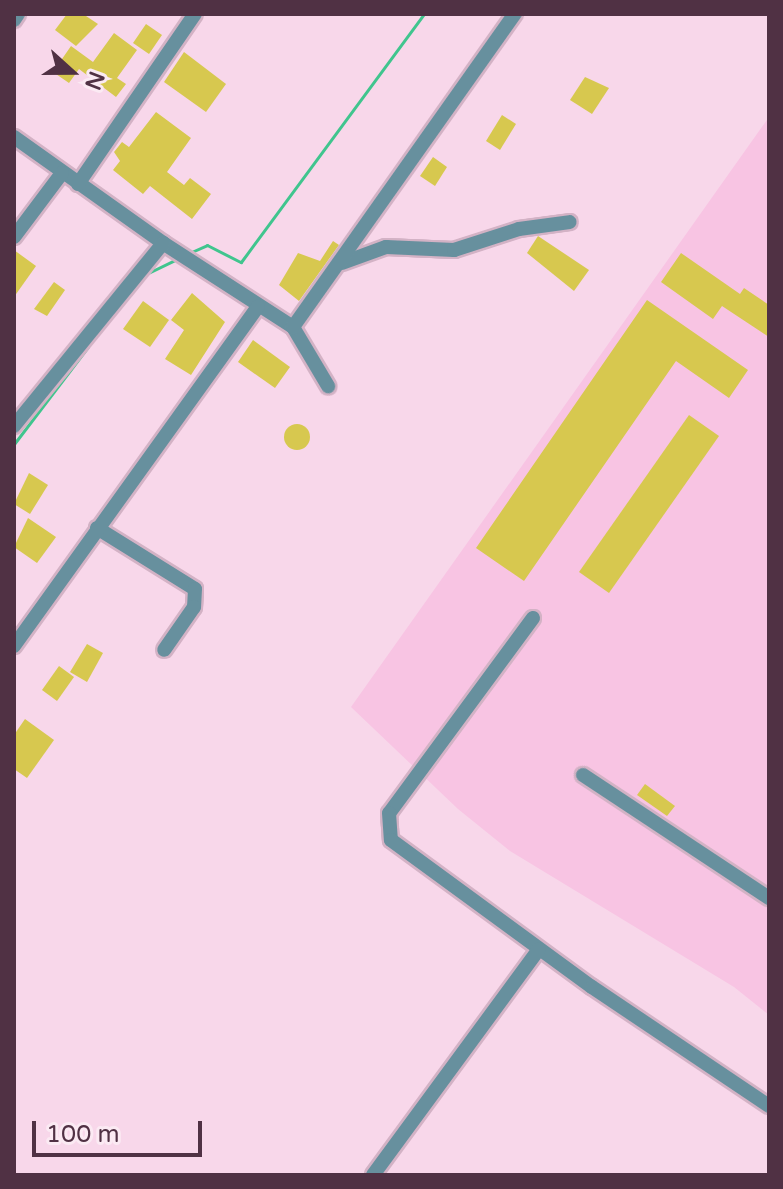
<!DOCTYPE html>
<html>
<head>
<meta charset="utf-8">
<style>
  body { margin:0 }
  #map { position:relative; width:783px; height:1189px; overflow:hidden; background:#f8d7ea; font-family:"Varela Round",sans-serif }
  div>[style] { position:absolute }
  [style*='--x'] { left:calc(var(--x)*1px); top:calc(var(--y)*1px); width:calc(var(--w)*1px); rotate:calc(var(--a)*1deg) }
  .built>* { inset:0; background:#f8c4e3 }
  .stream>* { height:3px; margin:-1.5px; padding:0 1.5px; transform-origin:1.5px; border-radius:1.5px; background:#40c58e }
  .building>* { inset:0; background:#d7c84f }
  .round { border-radius:50% }
  .roads { filter:drop-shadow(2px 0 #d3b2c5) drop-shadow(-2px 0 #d3b2c5) drop-shadow(0 2px #d3b2c5) drop-shadow(0 -2px #d3b2c5) }
  .minor>* { height:14px; margin:-7px; padding:0 7px; transform-origin:7px; border-radius:7px; background:#67909e }
  span { translate:-50% -50%; white-space:nowrap; text-align:center; line-height:1.15; -webkit-text-stroke:6px #fbeaf3; paint-order:stroke }
  .frame { position:absolute; inset:0; border:16px solid #503144; pointer-events:none }
  .north { position:absolute; left:32px; top:32px; width:80px; height:80px; -webkit-text-stroke:6px #fbeaf3; paint-order:stroke; rotate:111deg; font-size:22px; font-weight:700; line-height:32px; text-align:center; color:#503144 }
  .north::after { content:''; display:block; margin:auto; width:28px; height:36px; background:#503144; clip-path:polygon(50% 0,100% 100%,50% 72%,0 100%) }
  .scale { position:absolute; left:32px; top:1121px; width:170px; height:36px; box-sizing:border-box; border:4px solid #503144; border-top:0; padding-left:10px; font-size:24px; line-height:28px; white-space:nowrap; color:#503144; -webkit-text-stroke:6px #fbeaf3; paint-order:stroke }
</style>
</head>
<body>
<div id="map">
  <div class="built">
    <div style="clip-path:polygon(769px 117px,769px 1015px,734px 987px,510px 851px,458px 809px,351px 707px)"></div>
  </div>
  <div class="stream">
    <div style="--x:187;--y:254;--w:22;--a:-24"></div>
    <div style="--x:207;--y:245;--w:38;--a:27"></div>
    <div style="--x:241;--y:262;--w:308;--a:-53.6"></div>
    <div style="--x:144;--y:275;--w:37;--a:-26"></div>
    <div style="--x:14;--y:444;--w:122;--a:-52.7"></div>
  </div>
  <div class="building">
    <div style="clip-path:polygon(67px 14px,83px 14px,98px 24px,76px 46px,55px 30px)"></div>
    <div style="clip-path:polygon(146px 24px,162px 35px,149px 54px,133px 43px)"></div>
    <div style="clip-path:polygon(114px 33px,137px 50px,117px 78px,126px 84px,116px 97px,79px 69px,69px 83px,53px 72px,71px 46px,93px 62px)"></div>
    <div style="clip-path:polygon(184px 52px,226px 84px,206px 112px,164px 82px)"></div>
    <div style="clip-path:polygon(585px 77px,609px 88px,592px 114px,570px 100px)"></div>
    <div style="clip-path:polygon(156px 112px,191px 138px,167px 172px,184px 185px,190px 178px,211px 194px,192px 219px,150px 186px,143px 194px,113px 170px,120px 161px,114px 152px,122px 142px,129px 147px)"></div>
    <div style="clip-path:polygon(502px 115px,516px 124px,500px 150px,486px 141px)"></div>
    <div style="clip-path:polygon(433px 157px,447px 167px,435px 186px,420px 176px)"></div>
    <div style="clip-path:polygon(538px 236px,589px 270px,574px 291px,527px 253px)"></div>
    <div style="clip-path:polygon(333px 241px,339px 245px,299px 301px,279px 285px,298px 253px,320px 261px)"></div>
    <div style="clip-path:polygon(14px 250px,36px 266px,14px 297px)"></div>
    <div style="clip-path:polygon(681px 253px,740px 294px,744px 288px,769px 305px,769px 337px,722px 306px,713px 319px,661px 282px)"></div>
    <div style="clip-path:polygon(54px 282px,65px 290px,47px 316px,34px 309px)"></div>
    <div style="clip-path:polygon(192px 293px,225px 322px,191px 375px,165px 359px,184px 330px,171px 320px)"></div>
    <div style="clip-path:polygon(647px 300px,748px 370px,729px 398px,676px 361px,524px 581px,476px 548px)"></div>
    <div style="clip-path:polygon(143px 301px,169px 320px,150px 347px,123px 329px)"></div>
    <div style="clip-path:polygon(253px 340px,290px 367px,275px 388px,238px 362px)"></div>
    <div style="clip-path:polygon(689px 415px,719px 436px,609px 593px,579px 572px)"></div>
    <div class="round" style="left:284px;top:424px;width:26px;height:26px"></div>
    <div style="clip-path:polygon(29px 473px,48px 485px,30px 514px,14px 504px)"></div>
    <div style="clip-path:polygon(28px 518px,56px 537px,37px 563px,14px 547px)"></div>
    <div style="clip-path:polygon(87px 644px,103px 653px,87px 682px,70px 672px)"></div>
    <div style="clip-path:polygon(59px 666px,74px 677px,57px 701px,42px 690px)"></div>
    <div style="clip-path:polygon(25px 719px,54px 740px,27px 778px,14px 769px,14px 735px)"></div>
    <div style="clip-path:polygon(645px 784px,675px 806px,667px 816px,637px 795px)"></div>
  </div>
  <div class="roads">
    <div class="minor">
      <div style="--x:14;--y:20;--w:7;--a:-56"></div>
      <div style="--x:14;--y:137;--w:183;--a:35.4"></div>
      <div style="--x:163;--y:243;--w:155;--a:32.9"></div>
      <div style="--x:293;--y:327;--w:69;--a:59.3"></div>
      <div style="--x:78;--y:184;--w:206;--a:-55.5"></div>
      <div style="--x:14;--y:237;--w:80;--a:-53.1"></div>
      <div style="--x:342;--y:263;--w:47;--a:-20"></div>
      <div style="--x:386;--y:247;--w:68;--a:2.5"></div>
      <div style="--x:454;--y:250;--w:68;--a:-17.9"></div>
      <div style="--x:519;--y:229;--w:51;--a:-7.8"></div>
      <div style="--x:293;--y:327;--w:384;--a:-54.7"></div>
      <div style="--x:14;--y:426;--w:236;--a:-50.8"></div>
      <div style="--x:97;--y:528;--w:115;--a:31.9"></div>
      <div style="--x:195;--y:589;--w:18;--a:93"></div>
      <div style="--x:194;--y:607;--w:52;--a:124.9"></div>
      <div style="--x:533;--y:618;--w:242;--a:126.4"></div>
      <div style="--x:389;--y:813;--w:27;--a:86"></div>
      <div style="--x:391;--y:840;--w:249;--a:36.2"></div>
      <div style="--x:592;--y:987;--w:213;--a:33.9"></div>
      <div style="--x:14;--y:646;--w:418;--a:-54.3"></div>
      <div style="--x:583;--y:775;--w:223;--a:33.5"></div>
      <div style="--x:373;--y:1175;--w:280;--a:-53.7"></div>
    </div>
  </div>
  <div class="frame"></div>
  <div class="north">N</div>
  <div class="scale">100 m</div>
</div>
</body>
</html>
